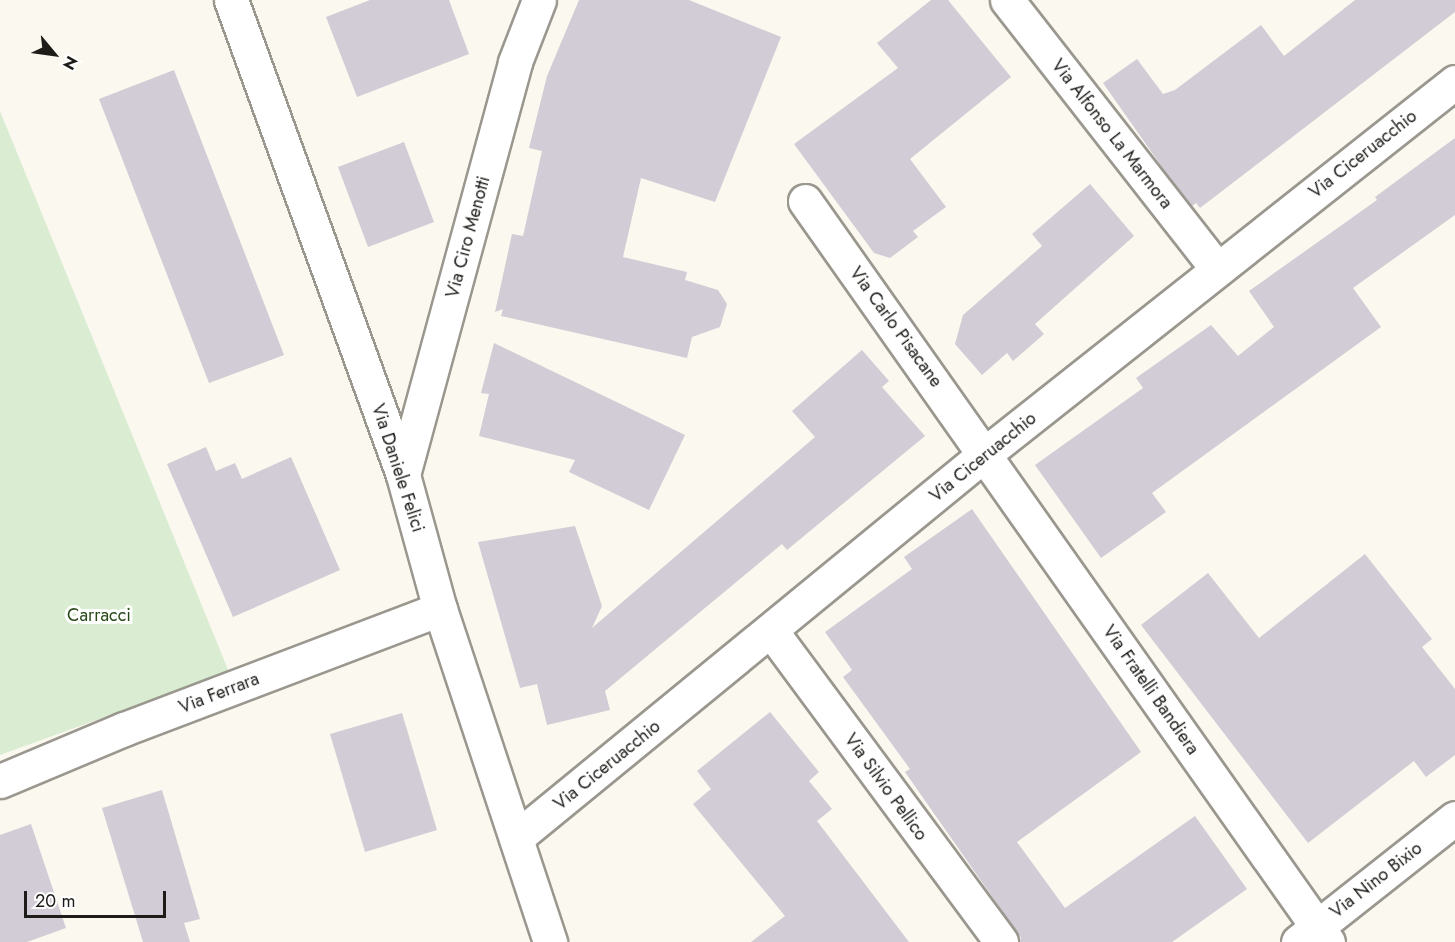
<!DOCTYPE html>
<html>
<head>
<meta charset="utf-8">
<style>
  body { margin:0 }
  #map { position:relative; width:1455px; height:942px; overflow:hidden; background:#fbf8ef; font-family:Jost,sans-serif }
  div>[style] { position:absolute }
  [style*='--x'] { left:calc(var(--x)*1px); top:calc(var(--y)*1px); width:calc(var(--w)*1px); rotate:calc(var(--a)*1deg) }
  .green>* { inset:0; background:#daedd3 }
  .building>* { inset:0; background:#d1ccd5 }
  .roads { filter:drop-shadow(2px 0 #9a978f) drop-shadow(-2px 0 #9a978f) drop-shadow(0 2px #9a978f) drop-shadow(0 -2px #9a978f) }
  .street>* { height:33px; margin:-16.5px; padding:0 16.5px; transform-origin:16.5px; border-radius:16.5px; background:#fff }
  span { translate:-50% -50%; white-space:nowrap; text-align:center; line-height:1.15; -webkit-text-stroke:6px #fff; paint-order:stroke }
  .street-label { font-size:18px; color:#1d1c19 }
  .park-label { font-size:18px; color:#274916 }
  .north { position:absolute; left:24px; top:24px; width:60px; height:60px; -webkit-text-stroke:4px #fff; paint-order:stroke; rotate:119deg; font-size:16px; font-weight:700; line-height:24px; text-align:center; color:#1d1c19 }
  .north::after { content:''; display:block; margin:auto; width:21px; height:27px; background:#1d1c19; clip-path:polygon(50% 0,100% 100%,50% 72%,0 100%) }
  .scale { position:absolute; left:24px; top:891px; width:142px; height:27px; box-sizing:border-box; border:3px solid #1d1c19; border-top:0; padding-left:8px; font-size:18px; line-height:21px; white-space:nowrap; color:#1d1c19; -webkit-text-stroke:4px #fff; paint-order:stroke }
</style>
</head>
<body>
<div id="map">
  <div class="green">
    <div style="clip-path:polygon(0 111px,229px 672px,0 755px)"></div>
  </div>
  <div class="building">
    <div style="clip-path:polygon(370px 0,449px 0,469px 54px,357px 97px,326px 17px)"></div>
    <div style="clip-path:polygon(579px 0,689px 0,781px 37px,715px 202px,641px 178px,623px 257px,687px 272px,685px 280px,718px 290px,727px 304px,720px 327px,692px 337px,687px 358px,501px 316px,503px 309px,495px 312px,512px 234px,523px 236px,542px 151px,529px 148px,547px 76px)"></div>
    <div style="clip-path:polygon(931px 0,948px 0,1011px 77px,910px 159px,946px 207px,913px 231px,918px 237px,890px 258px,874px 253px,794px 144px,898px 68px,877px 43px)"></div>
    <div style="clip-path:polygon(1355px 0,1455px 0,1455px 12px,1200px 208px,1196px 203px,1192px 206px,1169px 177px,1103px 83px,1137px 59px,1163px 94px,1175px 90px,1261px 25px,1284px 56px)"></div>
    <div style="clip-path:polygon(174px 70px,284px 355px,209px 383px,99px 99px)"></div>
    <div style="clip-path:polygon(1455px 138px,1455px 215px,1353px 288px,1381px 327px,1152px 493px,1166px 512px,1101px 558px,1035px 465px,1143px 388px,1136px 378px,1211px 325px,1238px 356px,1274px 327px,1249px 291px,1377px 200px,1375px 197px)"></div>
    <div style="clip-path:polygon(404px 142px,434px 222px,368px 247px,338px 167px)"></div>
    <div style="clip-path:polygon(1090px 184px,1134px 236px,1035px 324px,1044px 334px,1013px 361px,1007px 353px,982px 375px,955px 344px,963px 315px,1042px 246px,1032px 234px)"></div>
    <div style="clip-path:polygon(494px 343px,685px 435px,649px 510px,569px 472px,575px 460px,479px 436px,489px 394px,481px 393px)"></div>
    <div style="clip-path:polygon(862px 350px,889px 381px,882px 387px,925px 436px,787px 550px,782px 544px,605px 691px,610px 710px,547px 725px,537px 684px,520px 688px,478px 542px,575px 526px,602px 606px,592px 628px,815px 437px,792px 411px)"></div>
    <div style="clip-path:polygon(206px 447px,216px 471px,235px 463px,242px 479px,291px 457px,340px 570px,233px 617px,167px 464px)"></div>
    <div style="clip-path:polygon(972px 509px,1141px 752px,1017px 842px,1065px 908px,1195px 816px,1247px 889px,1172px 942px,1019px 942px,1021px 938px,905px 772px,910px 769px,843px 677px,852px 670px,825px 632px,912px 569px,904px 557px)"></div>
    <div style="clip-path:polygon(1365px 554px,1432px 639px,1422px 647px,1455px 689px,1455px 755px,1426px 777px,1414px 761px,1308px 843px,1141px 625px,1208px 573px,1259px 638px)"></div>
    <div style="clip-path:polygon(770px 712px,819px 772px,809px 781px,832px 809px,817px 821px,909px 942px,751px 942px,785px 916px,693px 804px,711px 789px,697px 771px)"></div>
    <div style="clip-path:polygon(402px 713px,437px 830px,365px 852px,330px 734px)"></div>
    <div style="clip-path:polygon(162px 790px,200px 919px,184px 923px,190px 942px,143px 942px,102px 808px)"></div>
    <div style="clip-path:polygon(31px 824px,66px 928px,27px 942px,0 942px,0 835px)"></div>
  </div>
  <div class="roads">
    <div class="street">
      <div style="--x:231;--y:0;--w:505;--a:70.09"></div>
      <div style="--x:403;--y:475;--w:139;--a:74.6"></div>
      <div style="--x:440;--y:609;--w:351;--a:71.7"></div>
      <div style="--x:1007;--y:0;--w:341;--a:52"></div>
      <div style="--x:805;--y:201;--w:907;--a:54.79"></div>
      <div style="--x:403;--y:475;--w:428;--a:-74.8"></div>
      <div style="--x:515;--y:62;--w:66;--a:-68.8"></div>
      <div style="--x:772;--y:632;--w:385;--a:53.5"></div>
      <div style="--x:0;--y:781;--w:134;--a:-22.8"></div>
      <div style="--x:124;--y:729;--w:338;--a:-20.8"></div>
      <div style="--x:516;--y:838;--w:608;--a:-39.32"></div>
      <div style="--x:986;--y:453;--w:598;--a:-38.35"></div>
      <div style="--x:1298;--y:942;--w:200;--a:-38.3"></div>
    </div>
  </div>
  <div class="street-label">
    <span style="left:1112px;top:134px;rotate:52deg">Via Alfonso La Marmora</span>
    <span style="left:1363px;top:154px;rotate:-38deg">Via Ciceruacchio</span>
    <span style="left:468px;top:237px;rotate:-75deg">Via Ciro Menotti</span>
    <span style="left:896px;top:327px;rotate:54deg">Via Carlo Pisacane</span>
    <span style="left:983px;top:457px;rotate:-39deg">Via Ciceruacchio</span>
    <span style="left:398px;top:468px;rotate:72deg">Via Daniele Felici</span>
    <span style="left:1151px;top:690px;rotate:55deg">Via Fratelli Bandiera</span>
    <span style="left:219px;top:693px;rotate:-21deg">Via Ferrara</span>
    <span style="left:607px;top:765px;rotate:-39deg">Via Ciceruacchio</span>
    <span style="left:886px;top:787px;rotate:54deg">Via Silvio Pellico</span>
    <span style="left:1376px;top:880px;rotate:-38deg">Via Nino Bixio</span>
  </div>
  <div class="park-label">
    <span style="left:99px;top:615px">Carracci</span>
  </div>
  <div class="north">N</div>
  <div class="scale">20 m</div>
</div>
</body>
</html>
